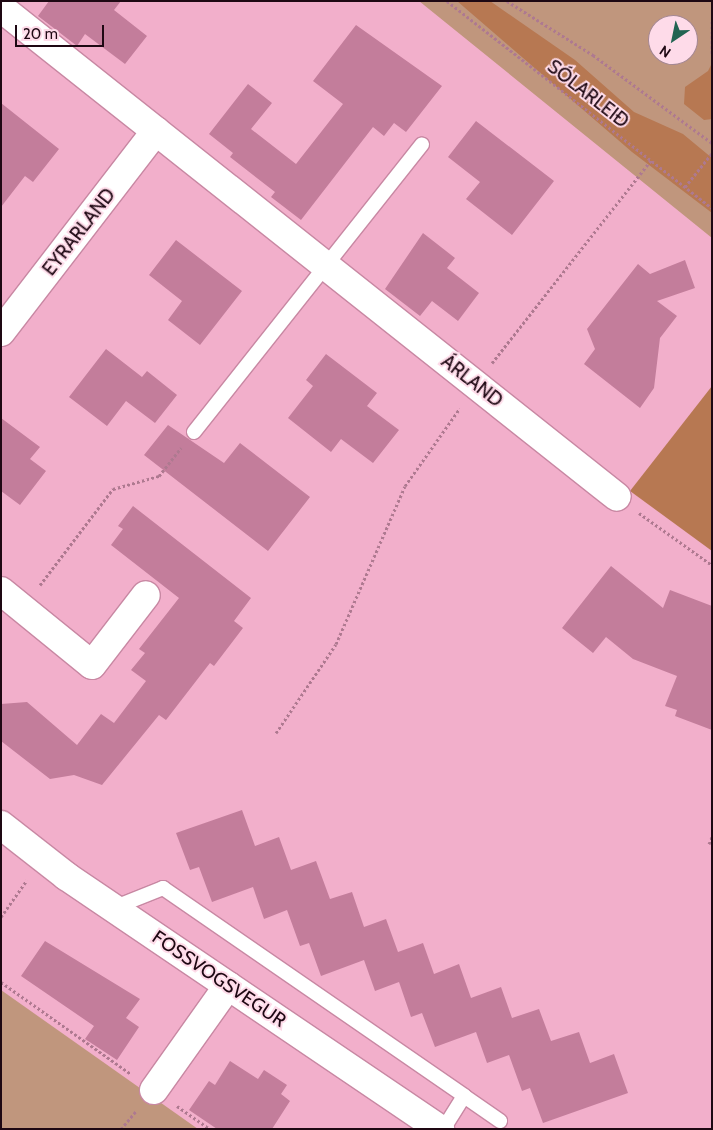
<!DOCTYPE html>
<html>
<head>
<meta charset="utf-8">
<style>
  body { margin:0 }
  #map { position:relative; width:713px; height:1130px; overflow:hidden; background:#f2afcb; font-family:Cabin,sans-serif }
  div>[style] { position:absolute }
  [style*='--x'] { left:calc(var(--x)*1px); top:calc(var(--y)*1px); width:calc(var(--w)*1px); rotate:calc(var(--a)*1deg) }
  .green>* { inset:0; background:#c0967d }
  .forest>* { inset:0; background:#b77852 }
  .building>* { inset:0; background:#c37d9b }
  .path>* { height:3px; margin-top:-1.5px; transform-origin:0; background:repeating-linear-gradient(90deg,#ae7990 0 2.5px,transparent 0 5px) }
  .roads { filter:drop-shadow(1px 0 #c888a3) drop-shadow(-1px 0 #c888a3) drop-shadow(0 1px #c888a3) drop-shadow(0 -1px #c888a3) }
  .lane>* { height:14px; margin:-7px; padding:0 7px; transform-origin:7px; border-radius:7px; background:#fff }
  .street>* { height:28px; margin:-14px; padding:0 14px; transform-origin:14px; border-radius:14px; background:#fff }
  span { translate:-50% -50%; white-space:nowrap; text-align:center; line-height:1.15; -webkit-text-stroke:4px #fedbe9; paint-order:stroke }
  .street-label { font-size:19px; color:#1e0813 }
  .frame { position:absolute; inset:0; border:2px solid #1e0813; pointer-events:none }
  .north { position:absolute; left:648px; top:15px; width:50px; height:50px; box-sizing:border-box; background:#fedbe9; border:1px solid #a48793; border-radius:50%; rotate:214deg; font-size:14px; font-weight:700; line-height:20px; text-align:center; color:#1e0813 }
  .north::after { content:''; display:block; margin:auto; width:18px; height:22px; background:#226452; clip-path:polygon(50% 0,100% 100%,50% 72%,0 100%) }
  .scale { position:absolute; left:15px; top:25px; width:89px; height:22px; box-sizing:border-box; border:2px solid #1e0813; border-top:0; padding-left:6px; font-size:15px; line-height:18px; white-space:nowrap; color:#1e0813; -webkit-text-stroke:4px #fedbe9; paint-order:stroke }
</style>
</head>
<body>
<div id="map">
  <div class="green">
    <div style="clip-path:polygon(evenodd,419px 1px,712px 1px,712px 238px,419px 1px,658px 25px,688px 25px,688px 55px,658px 55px,658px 25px)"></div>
    <div style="clip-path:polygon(1px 990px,198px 1129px,1px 1129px)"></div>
  </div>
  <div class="forest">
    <div style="clip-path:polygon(457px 1px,490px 1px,575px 60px,634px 112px,683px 134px,712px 158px,712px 213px,632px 152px)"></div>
    <div style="clip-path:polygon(712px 63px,712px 119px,704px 120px,684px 104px,685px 87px,708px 71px)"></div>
    <div style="clip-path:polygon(712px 386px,712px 551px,630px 491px)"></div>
  </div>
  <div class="building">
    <div style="clip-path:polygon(49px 1px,121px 1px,114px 10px,147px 36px,125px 64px,85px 34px,77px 46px,38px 16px)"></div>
    <div style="clip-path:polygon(356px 25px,442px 86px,406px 132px,394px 123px,384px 136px,373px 127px,301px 220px,271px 197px,275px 192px,230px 157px,233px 153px,209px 134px,248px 84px,272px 103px,251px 129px,296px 164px,343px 104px,313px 81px)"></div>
    <div style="clip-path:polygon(1px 103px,59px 149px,33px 182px,25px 176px,1px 207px)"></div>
    <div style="clip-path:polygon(476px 121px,554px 181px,512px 235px,466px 199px,480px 182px,448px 157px)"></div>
    <div style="clip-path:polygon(423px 233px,455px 258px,447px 268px,479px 293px,458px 321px,432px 301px,420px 316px,385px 289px)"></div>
    <div style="clip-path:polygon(176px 240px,242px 291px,200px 345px,168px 320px,182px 301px,149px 275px)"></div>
    <div style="clip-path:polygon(685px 260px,695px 288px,657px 301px,677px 316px,660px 338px,654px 388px,640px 408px,584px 364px,595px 349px,587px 329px,638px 264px,650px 274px)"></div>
    <div style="clip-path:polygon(106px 349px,142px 377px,147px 371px,177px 395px,155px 423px,126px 401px,107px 426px,69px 397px)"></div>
    <div style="clip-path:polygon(326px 354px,377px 393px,367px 406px,399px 430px,373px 463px,341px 439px,331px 452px,288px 418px,313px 386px,306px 380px)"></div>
    <div style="clip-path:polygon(1px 418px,40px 447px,30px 459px,46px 471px,20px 505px,1px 491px)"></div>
    <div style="clip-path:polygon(168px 425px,224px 463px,240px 443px,310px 497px,268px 551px,144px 455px)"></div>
    <div style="clip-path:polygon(133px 506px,251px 598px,234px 621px,243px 628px,214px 666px,210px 663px,166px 720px,159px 715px,102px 785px,74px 775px,50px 779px,1px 741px,1px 704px,27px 702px,77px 745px,101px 714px,114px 723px,146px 681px,131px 670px,145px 653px,139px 649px,179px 598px,111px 545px,123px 529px,118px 526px)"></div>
    <div style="clip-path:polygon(611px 566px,663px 608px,670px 590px,712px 606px,712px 730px,675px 716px,677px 710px,665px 706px,677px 676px,633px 659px,606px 637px,593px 653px,562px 628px)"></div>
    <div style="clip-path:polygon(242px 810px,255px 846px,279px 837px,291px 870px,316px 861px,330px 899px,352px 892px,364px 927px,386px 919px,398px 952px,423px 943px,434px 974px,459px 964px,471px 998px,501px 987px,512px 1018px,539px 1009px,551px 1041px,579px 1032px,590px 1063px,614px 1054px,628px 1093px,543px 1123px,530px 1088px,522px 1091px,509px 1055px,487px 1063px,476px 1032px,435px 1047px,422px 1013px,411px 1017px,399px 982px,375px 991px,364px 960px,321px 976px,309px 943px,300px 946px,287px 910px,264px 919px,253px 887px,212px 902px,199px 867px,190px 870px,176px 833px)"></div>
    <div style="clip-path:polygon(45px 941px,140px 999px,126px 1018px,139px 1027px,117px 1060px,85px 1039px,94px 1026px,21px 976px)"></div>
    <div style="clip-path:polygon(230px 1061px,258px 1079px,264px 1070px,287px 1085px,281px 1094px,290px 1101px,272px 1129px,217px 1129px,189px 1110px,209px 1081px,215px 1085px)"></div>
  </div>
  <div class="path">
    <div style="--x:447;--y:1;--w:336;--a:38"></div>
    <div style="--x:507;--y:1;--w:102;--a:32.1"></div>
    <div style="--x:593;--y:55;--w:148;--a:36.5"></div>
    <div style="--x:712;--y:21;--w:34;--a:90"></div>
    <div style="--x:685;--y:187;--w:43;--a:-51.5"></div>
    <div style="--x:492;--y:363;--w:258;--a:-51.9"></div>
    <div style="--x:639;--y:513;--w:90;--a:35.5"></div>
    <div style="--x:40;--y:585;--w:121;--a:-52.8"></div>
    <div style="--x:113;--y:489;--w:48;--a:-15.8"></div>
    <div style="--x:159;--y:476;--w:36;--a:-52"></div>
    <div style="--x:276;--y:733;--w:107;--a:-56"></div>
    <div style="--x:336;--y:644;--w:172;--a:-66.4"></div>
    <div style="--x:405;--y:486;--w:95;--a:-54.8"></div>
    <div style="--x:709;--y:844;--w:8;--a:-67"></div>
    <div style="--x:1;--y:917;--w:45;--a:-54.9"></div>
    <div style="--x:1;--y:982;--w:159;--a:35.3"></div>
    <div style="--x:177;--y:1106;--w:40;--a:34.9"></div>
    <div style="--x:121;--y:1129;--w:23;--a:-50"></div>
  </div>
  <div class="roads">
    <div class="lane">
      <div style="--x:194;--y:432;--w:367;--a:-51.6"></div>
      <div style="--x:113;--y:908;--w:54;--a:-21.8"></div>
      <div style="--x:163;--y:888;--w:366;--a:34.6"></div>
      <div style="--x:464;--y:1096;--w:39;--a:122"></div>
      <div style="--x:464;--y:1096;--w:44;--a:34.8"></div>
    </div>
    <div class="street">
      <div style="--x:1;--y:8;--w:786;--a:38.44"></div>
      <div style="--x:1;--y:332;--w:254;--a:-52.4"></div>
      <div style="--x:1;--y:591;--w:117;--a:39.1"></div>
      <div style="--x:92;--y:665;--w:88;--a:-52.4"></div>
      <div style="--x:1;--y:825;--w:83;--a:38.1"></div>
      <div style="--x:66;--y:876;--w:452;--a:34.1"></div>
      <div style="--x:154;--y:1090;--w:128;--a:-54.6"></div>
    </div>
  </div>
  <div class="street-label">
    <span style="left:588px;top:94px;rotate:38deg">SÓLARLEIÐ</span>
    <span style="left:79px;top:232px;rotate:-52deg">EYRARLAND</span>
    <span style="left:472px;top:381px;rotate:38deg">ÁRLAND</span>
    <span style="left:219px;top:979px;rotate:34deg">FOSSVOGSVEGUR</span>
  </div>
  <div class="frame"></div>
  <div class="north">N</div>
  <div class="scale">20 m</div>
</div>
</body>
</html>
